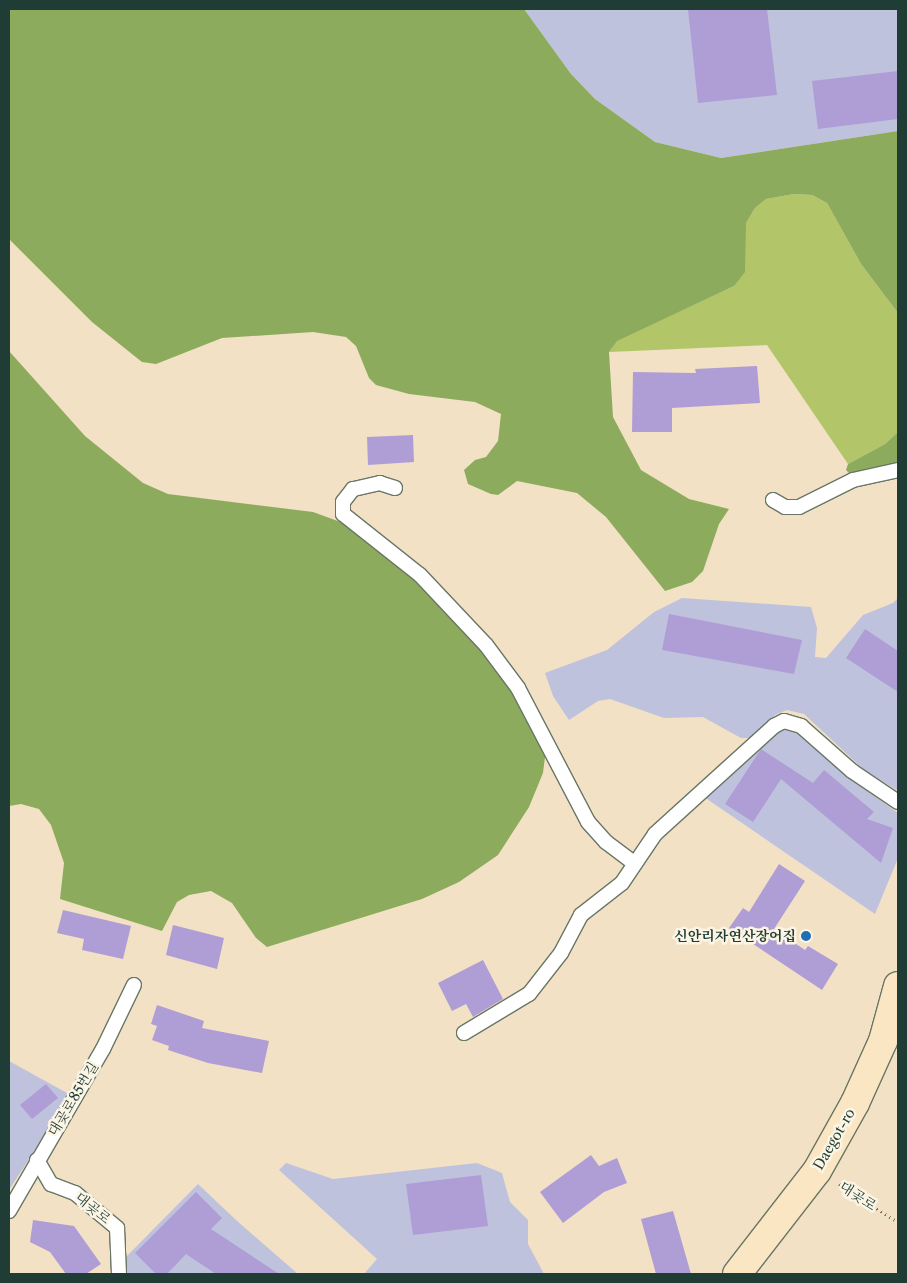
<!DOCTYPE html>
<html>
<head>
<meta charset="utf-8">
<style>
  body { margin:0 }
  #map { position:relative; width:907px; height:1283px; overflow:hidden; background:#f2e1c4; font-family:"Libre Caslon Text","Noto Serif KR",serif }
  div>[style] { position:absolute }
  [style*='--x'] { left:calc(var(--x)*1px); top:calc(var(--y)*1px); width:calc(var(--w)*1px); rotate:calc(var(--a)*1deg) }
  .industrial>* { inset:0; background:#bfc2dd }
  .green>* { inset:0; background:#b2c669 }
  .forest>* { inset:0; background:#8dab5d }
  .building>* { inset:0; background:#af9dd6 }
  .path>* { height:3px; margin-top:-1.5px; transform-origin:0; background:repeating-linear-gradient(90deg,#697666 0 1px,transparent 0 5px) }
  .roads { filter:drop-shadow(1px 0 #697666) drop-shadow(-1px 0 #697666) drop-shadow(0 1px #697666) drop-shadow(0 -1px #697666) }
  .lane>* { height:14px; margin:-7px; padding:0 7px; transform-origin:7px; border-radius:7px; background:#fff }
  .secondary>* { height:28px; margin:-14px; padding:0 14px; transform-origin:14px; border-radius:14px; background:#fbe6c4 }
  .dots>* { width:14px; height:14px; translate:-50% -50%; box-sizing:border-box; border:2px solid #fcf5e5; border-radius:50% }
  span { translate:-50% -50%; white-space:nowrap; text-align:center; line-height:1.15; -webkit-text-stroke:5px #fcf5e5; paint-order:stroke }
  .poi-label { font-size:14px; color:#1f3d34; font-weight:700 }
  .right { translate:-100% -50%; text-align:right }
  .street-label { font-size:14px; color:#1f3d34 }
  .frame { position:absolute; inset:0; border:10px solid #1f3d34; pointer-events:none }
</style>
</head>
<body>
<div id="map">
  <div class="industrial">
    <div style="clip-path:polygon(524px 9px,898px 9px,898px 131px,721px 158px,655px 142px,595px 99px,571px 74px)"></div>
    <div style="clip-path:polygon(682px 598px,811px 607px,817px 628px,815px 657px,826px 658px,863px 615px,893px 603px,898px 598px,898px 791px,863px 769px,804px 714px,787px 710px,775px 715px,752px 738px,741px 738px,703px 717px,664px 718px,610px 699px,598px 701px,569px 720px,553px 696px,545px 673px,607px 650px,654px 612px)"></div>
    <div style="clip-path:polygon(785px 729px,801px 735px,849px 778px,898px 813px,898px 858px,875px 914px,704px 797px,776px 733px)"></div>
    <div style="clip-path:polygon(9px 1061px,67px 1093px,68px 1099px,9px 1190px)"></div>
    <div style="clip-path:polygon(286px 1163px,333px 1179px,477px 1163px,502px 1173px,510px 1202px,528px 1220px,528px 1244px,544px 1274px,364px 1274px,377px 1259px,279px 1170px)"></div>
    <div style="clip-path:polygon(198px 1184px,236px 1220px,298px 1274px,125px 1274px,127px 1256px)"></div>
  </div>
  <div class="green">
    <div style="clip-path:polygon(794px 194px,812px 195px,827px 203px,861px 264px,898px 313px,898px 432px,885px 444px,848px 464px,767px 345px,609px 352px,617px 340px,734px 286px,746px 223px,755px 208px,766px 199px)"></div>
  </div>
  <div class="forest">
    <div style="clip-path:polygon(9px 9px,524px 9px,571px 74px,595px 99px,655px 142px,721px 158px,898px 131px,898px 313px,861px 264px,827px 203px,812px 195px,794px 194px,766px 199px,755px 208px,746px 223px,745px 272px,734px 286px,617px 341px,609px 352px,613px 417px,641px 470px,689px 499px,729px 509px,719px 524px,703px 571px,692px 582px,665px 591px,606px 517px,577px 493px,517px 481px,498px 495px,491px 494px,468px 484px,464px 470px,475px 460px,486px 457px,498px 441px,501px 414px,475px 402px,409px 394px,376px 385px,369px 378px,356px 346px,346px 337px,313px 332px,222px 338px,156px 364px,142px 362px,92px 322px,9px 239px)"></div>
    <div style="clip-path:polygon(9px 351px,85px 436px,143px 483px,168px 494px,313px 512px,346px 524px,392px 555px,490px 656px,546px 749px,543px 773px,529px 807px,498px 855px,459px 882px,422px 899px,267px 947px,256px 938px,232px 903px,211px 891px,189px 895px,177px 902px,162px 931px,60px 899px,64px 863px,51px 825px,39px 809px,21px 804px,9px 806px)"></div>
    <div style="clip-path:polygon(898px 432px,898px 463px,850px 474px,846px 470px,848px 464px,885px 444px)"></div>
  </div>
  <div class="building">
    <div style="clip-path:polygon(688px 9px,767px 9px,777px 95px,698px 103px)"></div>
    <div style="clip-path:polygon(898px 71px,898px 119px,818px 129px,812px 81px)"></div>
    <div style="clip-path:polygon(757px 366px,760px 403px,672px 408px,672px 432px,632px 432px,633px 372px,696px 373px,695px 369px)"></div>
    <div style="clip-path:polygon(413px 435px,414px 462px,368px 465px,367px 437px)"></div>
    <div style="clip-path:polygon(669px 614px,802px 640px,794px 674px,662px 650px)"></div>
    <div style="clip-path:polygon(865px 629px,898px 651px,898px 692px,846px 658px)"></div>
    <div style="clip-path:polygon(761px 749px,813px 783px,824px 770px,874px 812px,867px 819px,893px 828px,881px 863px,781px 779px,753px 822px,725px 804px)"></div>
    <div style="clip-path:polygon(779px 864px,805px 881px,774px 929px,805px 950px,808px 946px,838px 964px,822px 990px,729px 928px,743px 908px,749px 912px)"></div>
    <div style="clip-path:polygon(63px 910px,131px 926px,123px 959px,82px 950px,84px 939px,57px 933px)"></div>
    <div style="clip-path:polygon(173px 925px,224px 938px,217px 969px,166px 955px)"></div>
    <div style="clip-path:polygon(483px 960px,503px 999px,473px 1017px,466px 1004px,452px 1011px,438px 983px)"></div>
    <div style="clip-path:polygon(157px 1005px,204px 1021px,202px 1028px,269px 1041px,262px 1073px,208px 1063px,168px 1050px,169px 1046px,152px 1040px,157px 1026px,151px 1024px)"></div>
    <div style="clip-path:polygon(46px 1084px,58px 1098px,32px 1119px,20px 1105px)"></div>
    <div style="clip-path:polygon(591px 1155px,599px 1166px,617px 1158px,627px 1183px,604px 1192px,563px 1223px,540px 1192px)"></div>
    <div style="clip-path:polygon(481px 1175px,488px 1226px,413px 1235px,406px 1184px)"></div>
    <div style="clip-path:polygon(196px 1192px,222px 1218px,211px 1229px,279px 1274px,216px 1274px,186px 1254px,167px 1274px,156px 1274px,135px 1253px)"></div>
    <div style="clip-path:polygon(673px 1211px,691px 1274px,656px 1274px,641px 1219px)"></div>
    <div style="clip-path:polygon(33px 1220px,74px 1226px,101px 1264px,86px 1274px,66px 1274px,50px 1252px,30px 1242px)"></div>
  </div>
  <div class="path">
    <div style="--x:839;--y:1184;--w:70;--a:32.8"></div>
  </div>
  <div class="roads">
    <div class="lane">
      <div style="--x:395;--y:488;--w:16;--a:-162"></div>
      <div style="--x:380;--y:483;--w:28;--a:167"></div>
      <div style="--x:353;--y:489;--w:16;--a:128"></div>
      <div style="--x:343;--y:502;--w:12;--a:90"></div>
      <div style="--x:343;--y:514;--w:98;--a:38.4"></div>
      <div style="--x:420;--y:575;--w:96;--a:46.7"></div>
      <div style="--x:486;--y:645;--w:54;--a:53.3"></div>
      <div style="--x:518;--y:688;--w:151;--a:62.4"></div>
      <div style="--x:588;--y:822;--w:27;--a:48"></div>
      <div style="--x:606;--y:842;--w:36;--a:37"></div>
      <div style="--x:773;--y:500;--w:14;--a:30"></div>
      <div style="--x:785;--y:507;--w:14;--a:0"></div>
      <div style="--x:799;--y:507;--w:60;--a:-26.6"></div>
      <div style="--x:853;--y:480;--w:46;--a:-12.5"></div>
      <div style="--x:464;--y:1033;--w:76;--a:-31"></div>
      <div style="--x:529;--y:994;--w:52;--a:-52"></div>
      <div style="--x:561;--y:953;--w:43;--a:-62.2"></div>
      <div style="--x:581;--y:915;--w:52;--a:-38"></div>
      <div style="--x:622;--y:883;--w:59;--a:-56"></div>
      <div style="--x:655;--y:834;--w:161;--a:-42.2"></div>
      <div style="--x:774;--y:726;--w:11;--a:-27"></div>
      <div style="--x:784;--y:721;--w:18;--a:16"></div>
      <div style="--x:801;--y:726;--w:68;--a:41.4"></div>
      <div style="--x:852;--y:771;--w:55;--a:34"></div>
      <div style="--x:37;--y:1160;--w:28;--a:60"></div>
      <div style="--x:51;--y:1184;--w:26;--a:21"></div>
      <div style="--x:75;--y:1193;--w:55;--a:39.8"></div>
      <div style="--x:117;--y:1228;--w:46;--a:87.5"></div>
      <div style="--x:9;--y:1211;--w:187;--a:-59.9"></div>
      <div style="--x:103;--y:1049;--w:71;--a:-64.2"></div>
    </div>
    <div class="secondary">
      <div style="--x:737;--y:1274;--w:130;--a:-52.2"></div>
      <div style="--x:817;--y:1171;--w:78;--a:-60.8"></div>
      <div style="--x:855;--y:1103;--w:68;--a:-65.7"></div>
      <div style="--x:883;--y:1041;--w:57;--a:-74.7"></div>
    </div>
  </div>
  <div class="dots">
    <div style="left:806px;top:936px;background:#1f6fb2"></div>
  </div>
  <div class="poi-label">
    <span class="right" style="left:796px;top:936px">신안리자연산장어집</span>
  </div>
  <div class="street-label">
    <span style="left:73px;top:1099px;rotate:-59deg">대곶로85번길</span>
    <span style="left:834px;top:1139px;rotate:-60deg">Daegot-ro</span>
    <span style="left:858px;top:1196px;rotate:33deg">대곶로</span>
    <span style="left:93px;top:1208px;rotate:39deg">대곶로</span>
  </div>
  <div class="frame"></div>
</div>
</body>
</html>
